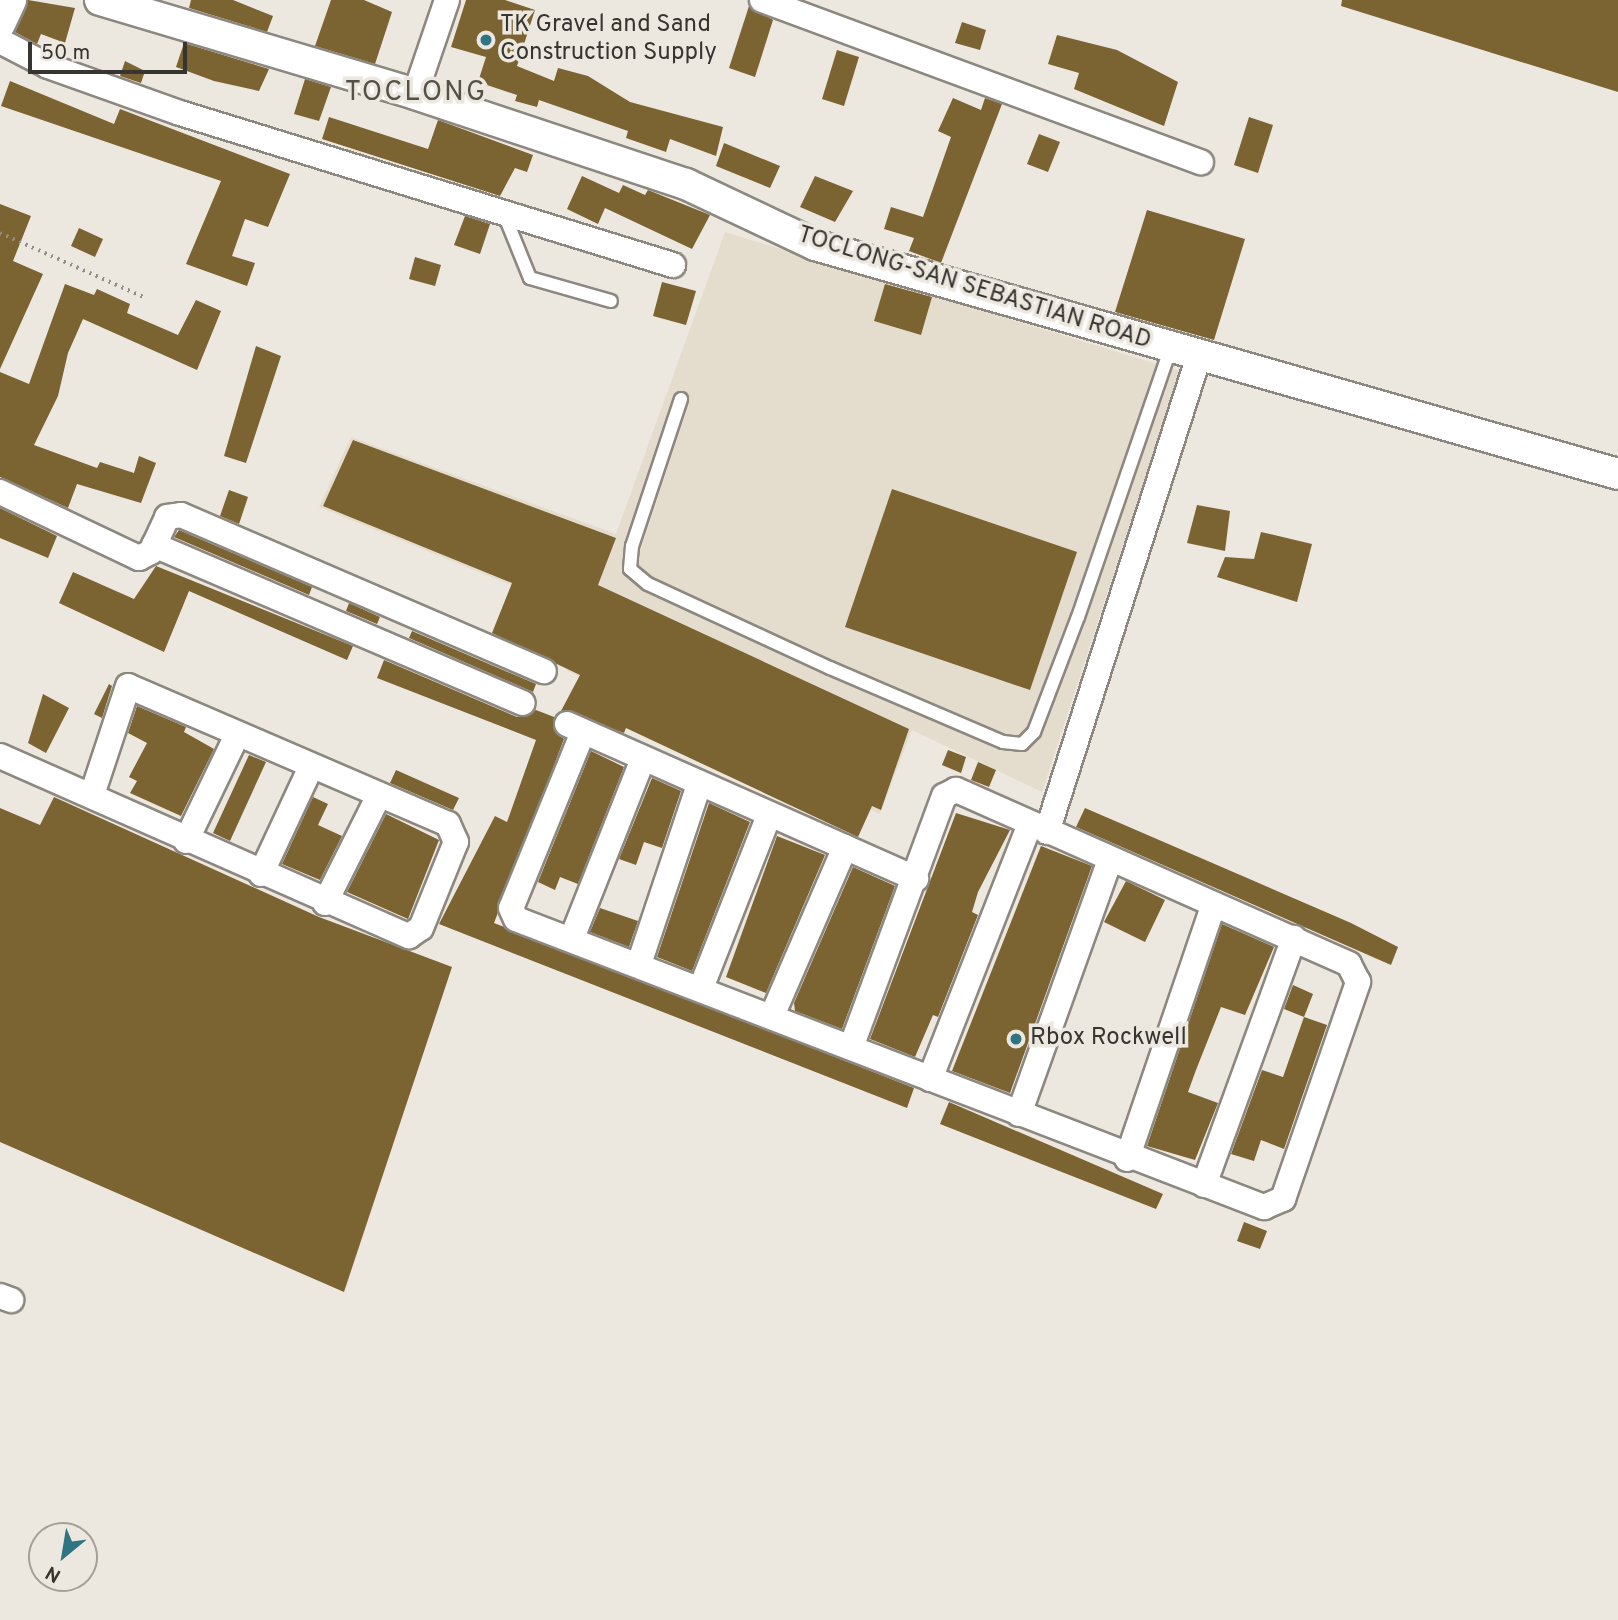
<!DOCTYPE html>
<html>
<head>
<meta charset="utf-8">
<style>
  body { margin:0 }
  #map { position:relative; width:1618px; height:1620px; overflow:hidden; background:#ede8df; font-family:Overpass,sans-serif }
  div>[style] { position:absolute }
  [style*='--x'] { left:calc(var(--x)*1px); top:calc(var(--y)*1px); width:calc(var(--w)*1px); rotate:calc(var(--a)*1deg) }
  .built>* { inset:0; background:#e4ddcd }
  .building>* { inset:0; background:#7b6332 }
  .path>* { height:3.5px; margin-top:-1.75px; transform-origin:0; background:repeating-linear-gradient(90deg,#918e87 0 2px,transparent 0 7px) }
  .roads { filter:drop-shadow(2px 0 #8c8880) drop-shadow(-2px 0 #8c8880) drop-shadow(0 2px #8c8880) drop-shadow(0 -2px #8c8880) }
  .service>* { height:12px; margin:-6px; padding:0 6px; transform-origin:6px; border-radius:6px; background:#fff }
  .minor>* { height:24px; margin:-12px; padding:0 12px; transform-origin:12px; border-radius:12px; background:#fff }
  .tertiary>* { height:30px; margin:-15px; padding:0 15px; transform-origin:15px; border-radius:15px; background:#fff }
  .dots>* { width:19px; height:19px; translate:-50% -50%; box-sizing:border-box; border:4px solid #ede8df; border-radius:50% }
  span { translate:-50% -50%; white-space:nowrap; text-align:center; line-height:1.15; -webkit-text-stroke:7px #ede8df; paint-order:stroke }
  .poi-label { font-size:24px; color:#363531 }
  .left { translate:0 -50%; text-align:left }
  .street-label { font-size:24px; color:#363531 }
  .quarter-label { font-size:28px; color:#545149; letter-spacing:2px }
  .north { position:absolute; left:28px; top:1522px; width:70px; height:70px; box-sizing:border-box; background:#ede8df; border:2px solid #a4a099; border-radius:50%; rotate:210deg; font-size:19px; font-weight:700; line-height:28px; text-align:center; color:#363531 }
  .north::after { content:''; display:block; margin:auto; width:24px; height:32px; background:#2f7482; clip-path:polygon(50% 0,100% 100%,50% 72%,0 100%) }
  .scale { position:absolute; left:28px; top:42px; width:159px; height:32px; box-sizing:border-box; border:4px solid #363531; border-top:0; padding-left:9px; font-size:21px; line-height:24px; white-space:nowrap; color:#363531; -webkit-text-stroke:5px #ede8df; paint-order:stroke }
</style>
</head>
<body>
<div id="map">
  <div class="built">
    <div style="clip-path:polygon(725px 232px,1180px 371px,1042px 792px,912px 730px,880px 814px,567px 671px,587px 616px,319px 507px,351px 437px,616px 534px)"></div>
  </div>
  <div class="building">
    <div style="clip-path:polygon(28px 0,75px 8px,65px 43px,41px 34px,37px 44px,15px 32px)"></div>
    <div style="clip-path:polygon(191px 0,233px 0,273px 16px,267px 32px,189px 8px)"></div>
    <div style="clip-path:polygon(331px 0,364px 0,392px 12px,375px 64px,315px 46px)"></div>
    <div style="clip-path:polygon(466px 0,505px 0,535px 10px,517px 66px,554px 81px,558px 68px,588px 76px,630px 102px,723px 127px,716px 156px,670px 139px,666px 152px,626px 138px,628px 131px,539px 100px,537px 107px,515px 101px,517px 95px,478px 82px,486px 57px,451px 47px)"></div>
    <div style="clip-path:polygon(1342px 0,1618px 0,1618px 92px,1341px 6px)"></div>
    <div style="clip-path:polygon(749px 6px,773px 20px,755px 77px,729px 68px)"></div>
    <div style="clip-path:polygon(962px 22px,986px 30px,980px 50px,955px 43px)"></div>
    <div style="clip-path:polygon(1057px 35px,1117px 50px,1178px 82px,1164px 126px,1074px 89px,1079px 73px,1048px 64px)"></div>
    <div style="clip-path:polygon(184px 43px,269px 69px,259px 91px,214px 81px,176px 67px)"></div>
    <div style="clip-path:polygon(837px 50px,859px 57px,844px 106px,822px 99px)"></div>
    <div style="clip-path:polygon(125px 61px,145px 71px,141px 83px,120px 76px)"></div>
    <div style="clip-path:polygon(305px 79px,331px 87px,319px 121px,294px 114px)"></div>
    <div style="clip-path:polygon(10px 81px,114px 124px,120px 109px,290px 174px,268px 227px,245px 219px,232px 256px,255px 263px,247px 286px,186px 264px,221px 181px,1px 106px)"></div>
    <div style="clip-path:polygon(953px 98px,981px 110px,985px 98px,1002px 104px,941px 263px,909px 251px,914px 238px,884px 229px,891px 207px,923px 217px,951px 137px,938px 131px)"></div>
    <div style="clip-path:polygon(329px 117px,428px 149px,438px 120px,533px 155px,527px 172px,515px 168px,500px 196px,322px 139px)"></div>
    <div style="clip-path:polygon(1249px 117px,1273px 125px,1258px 173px,1234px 165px)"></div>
    <div style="clip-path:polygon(1039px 134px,1060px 142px,1048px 172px,1027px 164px)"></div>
    <div style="clip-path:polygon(724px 143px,780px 166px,770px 188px,716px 166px)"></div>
    <div style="clip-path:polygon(582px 176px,619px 193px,623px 185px,645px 195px,648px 190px,710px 215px,692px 249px,605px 208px,598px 224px,567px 209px)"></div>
    <div style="clip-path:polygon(815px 176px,853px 191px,835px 222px,800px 207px)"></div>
    <div style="clip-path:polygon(0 204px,31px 216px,13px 261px,43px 274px,0 369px)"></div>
    <div style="clip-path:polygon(1147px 210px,1245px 239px,1214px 340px,1115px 312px)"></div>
    <div style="clip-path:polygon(465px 216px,490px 224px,480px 254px,454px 245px)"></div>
    <div style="clip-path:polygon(79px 228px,103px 239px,95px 257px,71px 246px)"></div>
    <div style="clip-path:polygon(415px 257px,441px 265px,435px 286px,409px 279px)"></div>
    <div style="clip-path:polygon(662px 282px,696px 291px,686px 325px,653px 316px)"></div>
    <div style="clip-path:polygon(65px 284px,94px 295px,97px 289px,130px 304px,127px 313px,178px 335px,196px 300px,221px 311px,197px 370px,83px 319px,68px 353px,58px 396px,34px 445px,97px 468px,100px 462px,134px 473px,139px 456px,156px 463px,141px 503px,77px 484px,68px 508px,0 477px,0 372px,29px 384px)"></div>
    <div style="clip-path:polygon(885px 284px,932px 297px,921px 335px,874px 321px)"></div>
    <div style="clip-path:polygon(256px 346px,281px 356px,246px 463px,224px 456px)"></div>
    <div style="clip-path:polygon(353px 440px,616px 538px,598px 585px,909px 729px,881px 810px,872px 806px,858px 837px,626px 728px,624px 733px,561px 711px,580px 675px,492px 633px,512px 583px,323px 506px)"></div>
    <div style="clip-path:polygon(892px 489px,1077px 552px,1030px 690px,845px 627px)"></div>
    <div style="clip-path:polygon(229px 490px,248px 497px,239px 524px,220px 516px)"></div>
    <div style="clip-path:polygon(1197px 505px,1230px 511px,1225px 551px,1187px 543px)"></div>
    <div style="clip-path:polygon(0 508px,57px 536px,48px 558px,0 538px)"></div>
    <div style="clip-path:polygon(179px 530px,312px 587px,309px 595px,174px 537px)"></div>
    <div style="clip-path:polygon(1261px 532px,1312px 544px,1297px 602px,1217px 577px,1225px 557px,1254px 559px)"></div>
    <div style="clip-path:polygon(156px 566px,353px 646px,347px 660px,189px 591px,164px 652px,59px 603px,73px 572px,134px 599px)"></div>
    <div style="clip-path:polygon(349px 603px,380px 617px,377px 624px,346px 611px)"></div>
    <div style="clip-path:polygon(412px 631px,536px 684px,533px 692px,409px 638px)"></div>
    <div style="clip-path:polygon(384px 660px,517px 717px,536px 710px,554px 717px,555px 732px,564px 739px,494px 923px,914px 1088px,907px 1108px,439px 924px,495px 816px,507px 822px,536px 740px,377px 678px)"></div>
    <div style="clip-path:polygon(109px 684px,112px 686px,102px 718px,94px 714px)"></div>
    <div style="clip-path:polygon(43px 694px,69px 708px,46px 753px,28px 743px)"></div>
    <div style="clip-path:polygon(137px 706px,186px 727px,184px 732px,214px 749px,181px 816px,130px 793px,137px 781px,129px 777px,147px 743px,128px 733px)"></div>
    <div style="clip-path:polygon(948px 750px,966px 757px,961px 773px,942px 765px)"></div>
    <div style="clip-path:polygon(591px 751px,624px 767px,578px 884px,560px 877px,555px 890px,538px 882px)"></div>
    <div style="clip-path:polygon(249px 755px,266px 762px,230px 841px,213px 833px)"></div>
    <div style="clip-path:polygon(978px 762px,996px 770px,989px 787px,971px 780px)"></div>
    <div style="clip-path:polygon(396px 770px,459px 798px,453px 810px,390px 783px)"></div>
    <div style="clip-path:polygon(652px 778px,681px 791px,662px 848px,644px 842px,636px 865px,619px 859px)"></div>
    <div style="clip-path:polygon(54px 797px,319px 917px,452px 967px,344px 1292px,0 1142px,0 808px,40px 825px)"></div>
    <div style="clip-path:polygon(313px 797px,328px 804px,318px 825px,342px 836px,320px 880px,282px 864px)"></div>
    <div style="clip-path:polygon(709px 803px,750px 822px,692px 971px,657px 957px)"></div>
    <div style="clip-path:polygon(1085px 808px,1351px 923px,1398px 947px,1391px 965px,1076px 827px)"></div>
    <div style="clip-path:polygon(956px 813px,1010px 830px,978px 892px,972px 912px,978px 915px,938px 1017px,933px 1015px,915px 1057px,870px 1039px)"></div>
    <div style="clip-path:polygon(386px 814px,439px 840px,408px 919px,347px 892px)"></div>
    <div style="clip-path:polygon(777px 836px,825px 855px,766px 993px,726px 977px)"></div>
    <div style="clip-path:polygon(1041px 846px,1092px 866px,1010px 1093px,952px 1071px)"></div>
    <div style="clip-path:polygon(853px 867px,895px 886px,842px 1029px,795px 1011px,794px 1003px)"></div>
    <div style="clip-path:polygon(1126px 881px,1165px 900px,1145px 942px,1104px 922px)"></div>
    <div style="clip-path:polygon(600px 908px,638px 921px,629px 947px,590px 932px)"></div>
    <div style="clip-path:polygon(1222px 924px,1274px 947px,1245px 1015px,1221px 1007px,1196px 1070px,1188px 1092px,1218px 1103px,1195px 1160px,1147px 1146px)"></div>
    <div style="clip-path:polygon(1293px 985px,1313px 994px,1304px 1017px,1284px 1009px)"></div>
    <div style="clip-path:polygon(1304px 1017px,1327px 1025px,1284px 1149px,1261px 1140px,1254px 1161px,1231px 1154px,1262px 1070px,1283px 1077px)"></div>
    <div style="clip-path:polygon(949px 1102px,1163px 1194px,1156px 1209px,940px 1124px)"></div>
    <div style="clip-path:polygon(1244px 1222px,1267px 1231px,1260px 1249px,1237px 1241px)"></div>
  </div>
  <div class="path">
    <div style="--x:0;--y:233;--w:160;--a:24"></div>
  </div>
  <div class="roads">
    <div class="service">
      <div style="--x:504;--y:214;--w:69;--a:67.9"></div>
      <div style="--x:530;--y:278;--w:84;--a:15.9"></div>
      <div style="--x:681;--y:399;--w:155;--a:108.4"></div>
      <div style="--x:632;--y:546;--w:23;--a:95"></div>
      <div style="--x:630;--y:569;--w:23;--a:40"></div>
      <div style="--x:648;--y:584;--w:200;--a:24.8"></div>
      <div style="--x:830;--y:668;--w:188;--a:23.2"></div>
      <div style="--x:1003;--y:742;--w:19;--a:6"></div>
      <div style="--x:1022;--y:744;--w:17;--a:-45"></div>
      <div style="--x:1034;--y:732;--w:123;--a:-69.1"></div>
      <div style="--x:1078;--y:617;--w:282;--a:-71"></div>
    </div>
    <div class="minor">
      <div style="--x:762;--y:0;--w:468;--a:20.3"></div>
      <div style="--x:0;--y:41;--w:54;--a:27.5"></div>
      <div style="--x:48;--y:66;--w:140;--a:19.6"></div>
      <div style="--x:180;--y:113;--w:516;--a:17.14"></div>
      <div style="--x:415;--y:94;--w:99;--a:-71.2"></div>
      <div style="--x:0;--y:492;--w:154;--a:25.4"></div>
      <div style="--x:139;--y:558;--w:13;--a:-27"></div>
      <div style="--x:151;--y:552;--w:38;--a:-65"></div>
      <div style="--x:167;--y:517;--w:14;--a:-8"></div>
      <div style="--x:181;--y:515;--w:395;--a:23.3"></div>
      <div style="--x:154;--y:545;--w:401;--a:23.2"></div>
      <div style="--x:567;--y:724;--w:382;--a:23.9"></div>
      <div style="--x:583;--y:732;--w:190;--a:112.2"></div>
      <div style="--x:511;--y:908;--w:12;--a:66"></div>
      <div style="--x:516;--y:919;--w:802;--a:21.06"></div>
      <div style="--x:1264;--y:1207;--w:21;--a:-23"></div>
      <div style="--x:1283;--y:1199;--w:230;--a:-70.9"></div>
      <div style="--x:1358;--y:982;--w:20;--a:-117"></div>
      <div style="--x:1349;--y:964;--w:430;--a:-156.1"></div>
      <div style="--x:956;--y:790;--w:13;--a:153"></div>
      <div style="--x:944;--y:796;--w:268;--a:110.3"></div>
      <div style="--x:0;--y:756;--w:447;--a:23.8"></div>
      <div style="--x:409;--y:936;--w:14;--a:-34"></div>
      <div style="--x:421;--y:928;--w:93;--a:-67.9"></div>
      <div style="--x:456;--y:842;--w:20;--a:-114"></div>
      <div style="--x:448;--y:824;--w:348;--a:-156.7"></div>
      <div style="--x:128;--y:686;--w:115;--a:108.3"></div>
      <div style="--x:1047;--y:832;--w:497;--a:-72.3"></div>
      <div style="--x:186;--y:841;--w:118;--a:-64.3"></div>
      <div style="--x:261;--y:874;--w:118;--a:-65"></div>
      <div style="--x:325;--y:903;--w:119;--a:-63.4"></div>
      <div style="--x:572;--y:938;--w:193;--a:-68.4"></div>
      <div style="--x:639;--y:964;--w:189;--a:-71.5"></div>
      <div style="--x:701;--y:988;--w:186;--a:-68.5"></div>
      <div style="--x:772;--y:1016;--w:184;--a:-66.6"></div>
      <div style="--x:930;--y:1079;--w:274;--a:-68.6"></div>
      <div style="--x:1019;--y:1114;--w:270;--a:-70.3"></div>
      <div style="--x:1127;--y:1159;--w:267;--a:-71.2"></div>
      <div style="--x:1204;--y:1185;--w:263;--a:-70"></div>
      <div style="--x:0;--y:1296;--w:12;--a:20"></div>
    </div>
    <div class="tertiary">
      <div style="--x:100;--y:0;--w:329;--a:16.6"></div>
      <div style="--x:415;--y:94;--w:286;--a:18.4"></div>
      <div style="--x:686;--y:184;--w:143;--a:25.3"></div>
      <div style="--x:815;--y:245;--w:835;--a:15.92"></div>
      <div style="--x:0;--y:24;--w:26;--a:-65"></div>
    </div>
  </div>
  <div class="dots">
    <div style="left:486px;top:40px;background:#2f7482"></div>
    <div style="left:1016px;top:1039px;background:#2f7482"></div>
  </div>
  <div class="poi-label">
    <span class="left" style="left:500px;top:40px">TK Gravel and Sand<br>Construction Supply</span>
    <span class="left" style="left:1030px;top:1039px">Rbox Rockwell</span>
  </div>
  <div class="street-label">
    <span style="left:974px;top:289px;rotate:17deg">TOCLONG-SAN SEBASTIAN ROAD</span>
  </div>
  <div class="quarter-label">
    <span style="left:416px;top:93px">TOCLONG</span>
  </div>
  <div class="north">N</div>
  <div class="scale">50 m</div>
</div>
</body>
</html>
